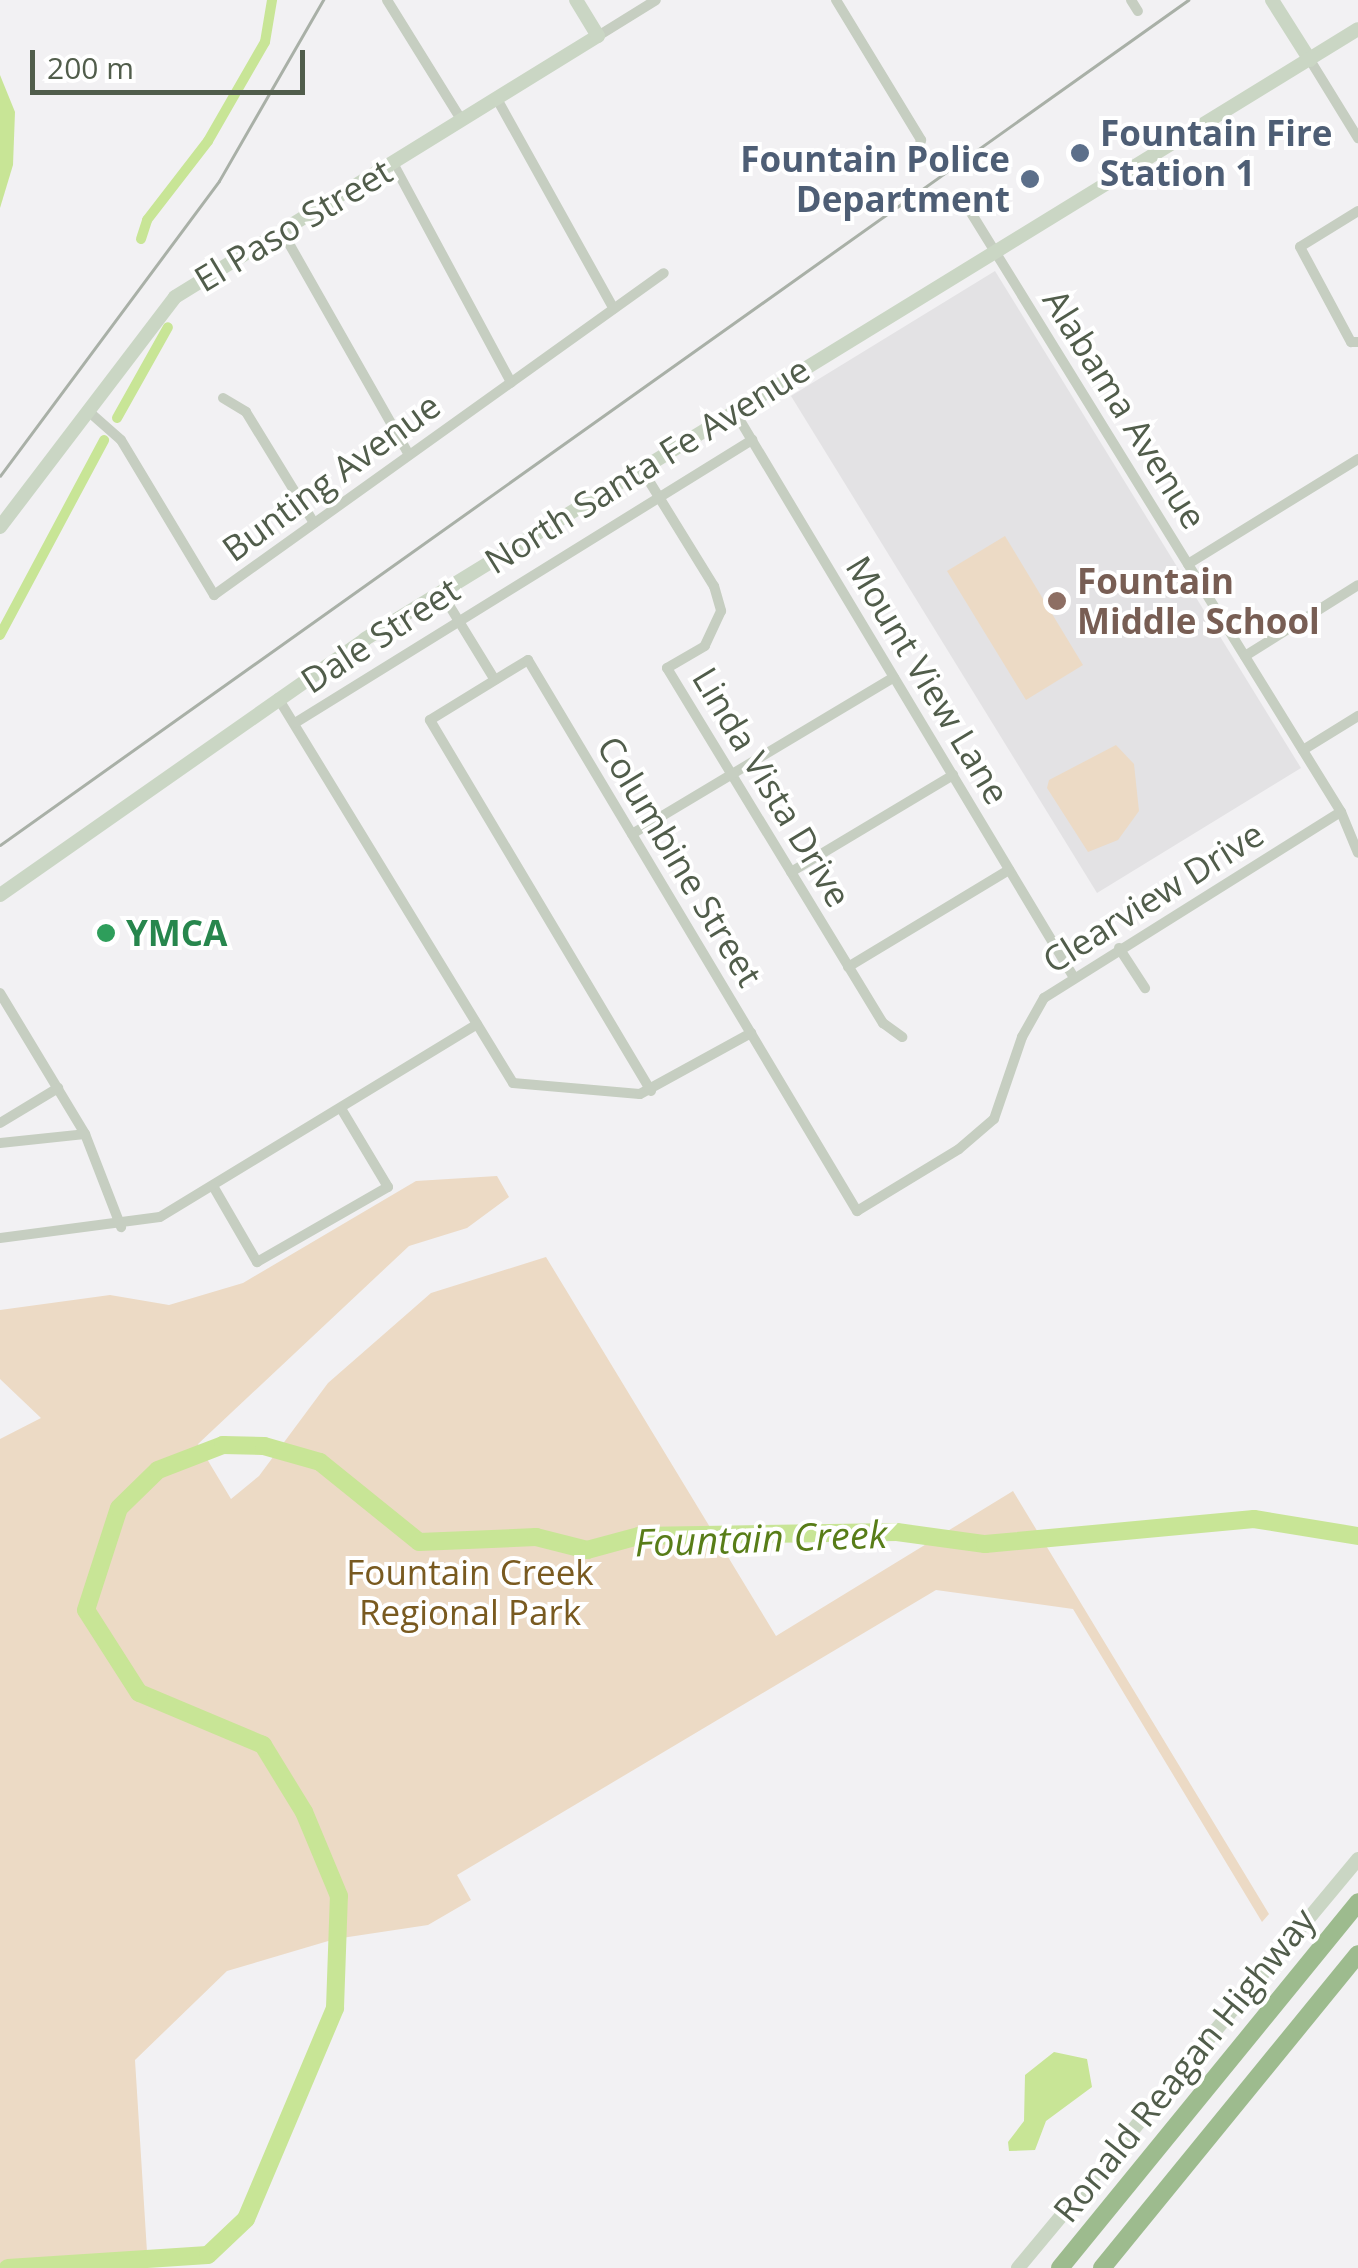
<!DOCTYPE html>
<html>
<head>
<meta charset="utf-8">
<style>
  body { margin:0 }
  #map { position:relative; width:1358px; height:2268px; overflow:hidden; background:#f2f1f3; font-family:"Open Sans",sans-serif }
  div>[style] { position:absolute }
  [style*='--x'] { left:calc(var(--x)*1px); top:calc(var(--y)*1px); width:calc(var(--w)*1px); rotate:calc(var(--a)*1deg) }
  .education>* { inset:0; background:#e3e2e4 }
  .green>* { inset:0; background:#ecdac5 }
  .water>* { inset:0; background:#c8e596 }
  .canal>* { height:10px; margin:-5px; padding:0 5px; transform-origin:5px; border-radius:5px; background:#c8e596 }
  .river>* { height:18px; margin:-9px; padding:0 9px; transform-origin:9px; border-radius:9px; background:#c8e596 }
  .street>* { height:10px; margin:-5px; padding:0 5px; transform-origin:5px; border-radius:5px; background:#c6cec1 }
  .secondary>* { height:14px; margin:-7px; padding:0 7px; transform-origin:7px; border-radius:7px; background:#cad6c4 }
  .highway>* { height:18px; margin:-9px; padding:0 9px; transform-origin:9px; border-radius:9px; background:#9dbb8e }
  .rail>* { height:2.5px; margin:-1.25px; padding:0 1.25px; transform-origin:1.25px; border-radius:1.25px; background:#a9b0a7 }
  .dots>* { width:28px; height:28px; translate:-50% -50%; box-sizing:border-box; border:5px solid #fff; border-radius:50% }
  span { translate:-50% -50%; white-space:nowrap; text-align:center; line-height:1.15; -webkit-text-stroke:8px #fff; paint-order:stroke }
  .service-label { font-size:35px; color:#4e5e75; font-weight:700 }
  .left { translate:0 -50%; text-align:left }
  .right { translate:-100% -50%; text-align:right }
  .street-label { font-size:35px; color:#515d4b }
  .education-label { font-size:35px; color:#785e54; font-weight:700 }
  .leisure-label { font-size:35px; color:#27864d; font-weight:700 }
  .park-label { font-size:35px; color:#795a20 }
  .water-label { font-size:38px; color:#587d18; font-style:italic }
  .scale { position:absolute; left:30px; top:50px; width:275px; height:45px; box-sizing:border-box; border:5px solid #515d4b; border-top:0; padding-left:12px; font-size:30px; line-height:35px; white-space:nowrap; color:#515d4b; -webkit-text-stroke:8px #fff; paint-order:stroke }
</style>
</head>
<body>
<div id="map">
  <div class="education">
    <div style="clip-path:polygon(995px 271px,1301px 768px,1097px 893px,791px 396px)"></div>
  </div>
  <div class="green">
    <div style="clip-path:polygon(1005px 536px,1083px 665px,1026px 700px,947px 571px)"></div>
    <div style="clip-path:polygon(1116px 745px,1134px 764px,1139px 811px,1118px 840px,1088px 852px,1047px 788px,1049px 780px)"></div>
    <div style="clip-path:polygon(497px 1176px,509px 1197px,467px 1228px,409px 1246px,198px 1444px,231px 1499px,259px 1476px,328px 1383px,431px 1293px,546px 1257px,776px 1636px,1013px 1491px,1269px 1914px,1262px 1922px,1073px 1609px,936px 1590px,457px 1875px,471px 1900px,428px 1925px,335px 1939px,227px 1971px,135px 2060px,148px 2268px,0 2268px,0 1439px,41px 1418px,0 1379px,0 1310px,110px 1295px,169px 1305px,243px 1283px,416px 1181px)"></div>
  </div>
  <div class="water">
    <div style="clip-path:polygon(0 75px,15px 112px,13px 165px,0 208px)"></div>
    <div style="clip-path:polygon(1054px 2052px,1087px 2059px,1092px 2087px,1046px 2121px,1035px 2150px,1009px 2151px,1008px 2142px,1024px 2121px,1025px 2075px)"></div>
  </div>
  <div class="canal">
    <div style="--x:141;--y:239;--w:20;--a:-72"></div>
    <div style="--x:147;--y:220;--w:100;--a:-52.3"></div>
    <div style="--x:208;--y:141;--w:114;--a:-60.1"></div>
    <div style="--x:265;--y:42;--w:43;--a:-80.5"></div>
    <div style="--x:117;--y:418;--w:104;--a:-60.7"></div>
    <div style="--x:0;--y:635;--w:221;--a:-61.9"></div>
  </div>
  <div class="river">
    <div style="--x:8;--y:2268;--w:200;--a:-3.7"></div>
    <div style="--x:208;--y:2255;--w:52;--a:-43.5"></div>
    <div style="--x:246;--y:2219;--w:229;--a:-67.1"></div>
    <div style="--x:335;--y:2008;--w:112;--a:-88"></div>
    <div style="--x:339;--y:1896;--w:91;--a:-112.6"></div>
    <div style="--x:304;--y:1812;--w:79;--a:-121.5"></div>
    <div style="--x:263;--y:1745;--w:134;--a:-157.2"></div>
    <div style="--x:139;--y:1693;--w:98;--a:-122.6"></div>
    <div style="--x:86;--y:1610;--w:107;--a:-72.1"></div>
    <div style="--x:119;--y:1508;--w:54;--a:-44.3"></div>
    <div style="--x:158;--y:1470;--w:70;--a:-21"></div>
    <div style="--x:223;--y:1445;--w:41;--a:1.4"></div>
    <div style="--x:264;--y:1446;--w:58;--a:15.9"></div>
    <div style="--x:320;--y:1462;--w:127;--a:38.9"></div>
    <div style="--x:419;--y:1542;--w:117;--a:-2.4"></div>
    <div style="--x:536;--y:1537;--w:53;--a:14.3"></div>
    <div style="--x:587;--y:1550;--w:54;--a:-15.1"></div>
    <div style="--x:639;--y:1536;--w:258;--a:-0.9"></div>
    <div style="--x:897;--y:1532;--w:89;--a:7.8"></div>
    <div style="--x:985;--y:1544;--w:270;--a:-5.3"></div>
    <div style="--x:1254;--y:1519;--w:105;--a:9.3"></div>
  </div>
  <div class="street">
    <div style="--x:387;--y:0;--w:142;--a:58.2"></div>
    <div style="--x:836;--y:0;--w:164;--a:58.7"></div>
    <div style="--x:921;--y:140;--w:20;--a:105"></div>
    <div style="--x:1131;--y:0;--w:13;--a:58"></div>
    <div style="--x:598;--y:36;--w:68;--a:-31.8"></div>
    <div style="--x:1310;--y:60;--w:92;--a:58.4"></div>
    <div style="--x:497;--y:99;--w:240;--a:60.9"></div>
    <div style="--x:394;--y:165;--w:247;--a:61.7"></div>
    <div style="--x:965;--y:203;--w:716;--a:58.31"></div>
    <div style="--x:1341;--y:812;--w:44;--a:67.5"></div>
    <div style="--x:1358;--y:211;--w:68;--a:148.2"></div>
    <div style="--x:1300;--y:247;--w:108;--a:61.8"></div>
    <div style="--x:1351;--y:342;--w:7;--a:0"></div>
    <div style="--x:283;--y:233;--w:255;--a:60.4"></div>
    <div style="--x:223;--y:398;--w:27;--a:31"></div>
    <div style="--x:246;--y:412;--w:130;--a:58.5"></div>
    <div style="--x:87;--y:410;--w:45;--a:41.4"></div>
    <div style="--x:121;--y:440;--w:181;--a:59"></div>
    <div style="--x:214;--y:595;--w:553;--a:-35.59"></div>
    <div style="--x:735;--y:412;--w:658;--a:59.07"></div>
    <div style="--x:641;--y:468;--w:139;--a:58.3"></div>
    <div style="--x:714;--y:586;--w:26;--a:74"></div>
    <div style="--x:721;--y:611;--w:38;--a:115"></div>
    <div style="--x:705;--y:646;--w:44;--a:149.9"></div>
    <div style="--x:667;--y:668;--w:416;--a:58.7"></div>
    <div style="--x:883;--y:1023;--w:24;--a:36"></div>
    <div style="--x:1188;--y:564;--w:200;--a:-31.7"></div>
    <div style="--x:441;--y:592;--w:103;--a:58.5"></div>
    <div style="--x:1245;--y:656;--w:133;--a:-32.1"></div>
    <div style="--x:278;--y:698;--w:451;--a:58.6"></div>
    <div style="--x:513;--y:1083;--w:127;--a:5"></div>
    <div style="--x:640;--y:1094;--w:127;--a:-28.8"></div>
    <div style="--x:295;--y:723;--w:538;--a:-31.77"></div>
    <div style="--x:1303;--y:750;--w:65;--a:-31.7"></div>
    <div style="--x:632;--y:834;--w:305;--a:-30.9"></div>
    <div style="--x:791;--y:872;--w:189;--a:-30.9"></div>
    <div style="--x:1119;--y:948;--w:48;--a:57"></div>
    <div style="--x:848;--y:967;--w:188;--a:-31.1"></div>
    <div style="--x:0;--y:993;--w:165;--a:58.9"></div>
    <div style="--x:85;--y:1134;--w:100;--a:68.8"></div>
    <div style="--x:651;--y:1091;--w:432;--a:-120.8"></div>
    <div style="--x:430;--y:720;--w:115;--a:-31.5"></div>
    <div style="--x:528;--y:660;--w:642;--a:59.16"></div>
    <div style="--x:857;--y:1211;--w:119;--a:-31.3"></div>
    <div style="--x:959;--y:1149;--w:46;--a:-40.6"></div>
    <div style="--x:994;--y:1119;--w:87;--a:-71.1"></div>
    <div style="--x:1022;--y:1037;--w:45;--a:-60.6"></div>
    <div style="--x:1044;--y:998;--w:350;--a:-32.1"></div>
    <div style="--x:0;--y:1123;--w:68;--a:-31.1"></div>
    <div style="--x:0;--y:1143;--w:85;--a:-6"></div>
    <div style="--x:213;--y:1186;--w:88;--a:59.9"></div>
    <div style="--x:257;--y:1262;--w:151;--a:-29.8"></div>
    <div style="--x:388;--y:1187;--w:90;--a:-120.9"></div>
    <div style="--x:0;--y:1238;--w:161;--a:-7.5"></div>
    <div style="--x:160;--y:1217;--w:371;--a:-31.3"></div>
  </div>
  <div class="secondary">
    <div style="--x:1272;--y:0;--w:71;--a:57.7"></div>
    <div style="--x:0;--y:527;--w:289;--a:-52.7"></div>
    <div style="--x:175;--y:297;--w:497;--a:-31.7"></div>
    <div style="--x:598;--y:36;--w:42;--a:-121.4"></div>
    <div style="--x:0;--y:895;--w:446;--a:-35"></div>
    <div style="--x:365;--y:639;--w:1165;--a:-31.56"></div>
    <div style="--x:1018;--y:2268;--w:532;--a:-50.26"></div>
  </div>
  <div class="highway">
    <div style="--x:1060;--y:2268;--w:472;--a:-50.8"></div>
    <div style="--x:1102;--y:2268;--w:405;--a:-50.8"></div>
  </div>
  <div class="rail">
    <div style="--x:0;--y:476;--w:367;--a:-53.4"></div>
    <div style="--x:219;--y:181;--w:209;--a:-60.1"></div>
    <div style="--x:0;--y:845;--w:1458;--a:-35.42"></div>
  </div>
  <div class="dots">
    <div style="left:1080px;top:153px;background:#5c6f8a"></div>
    <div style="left:1030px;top:179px;background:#5c6f8a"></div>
    <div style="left:1057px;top:601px;background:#8d6e63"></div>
    <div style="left:106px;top:933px;background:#2e9e5b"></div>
  </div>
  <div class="service-label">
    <span class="left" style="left:1100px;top:153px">Fountain Fire<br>Station 1</span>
    <span class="right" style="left:1010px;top:179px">Fountain Police<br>Department</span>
  </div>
  <div class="street-label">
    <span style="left:293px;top:225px;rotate:-31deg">El Paso Street</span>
    <span style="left:1125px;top:409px;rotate:58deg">Alabama Avenue</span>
    <span style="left:647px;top:465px;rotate:-32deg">North Santa Fe Avenue</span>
    <span style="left:331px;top:477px;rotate:-36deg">Bunting Avenue</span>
    <span style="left:380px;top:635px;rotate:-33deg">Dale Street</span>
    <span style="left:928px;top:680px;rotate:59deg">Mount View Lane</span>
    <span style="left:772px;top:787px;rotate:59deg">Linda Vista Drive</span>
    <span style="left:680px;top:861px;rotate:59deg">Columbine Street</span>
    <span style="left:1153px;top:897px;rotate:-32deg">Clearview Drive</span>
    <span style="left:1184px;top:2065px;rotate:-51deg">Ronald Reagan Highway</span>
  </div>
  <div class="education-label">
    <span class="left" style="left:1077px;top:601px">Fountain<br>Middle School</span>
  </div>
  <div class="leisure-label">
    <span class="left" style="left:126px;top:933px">YMCA</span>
  </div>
  <div class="park-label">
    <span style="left:470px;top:1592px">Fountain Creek<br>Regional Park</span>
  </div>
  <div class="water-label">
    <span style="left:761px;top:1538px;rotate:-2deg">Fountain Creek</span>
  </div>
  <div class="scale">200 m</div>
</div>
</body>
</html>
